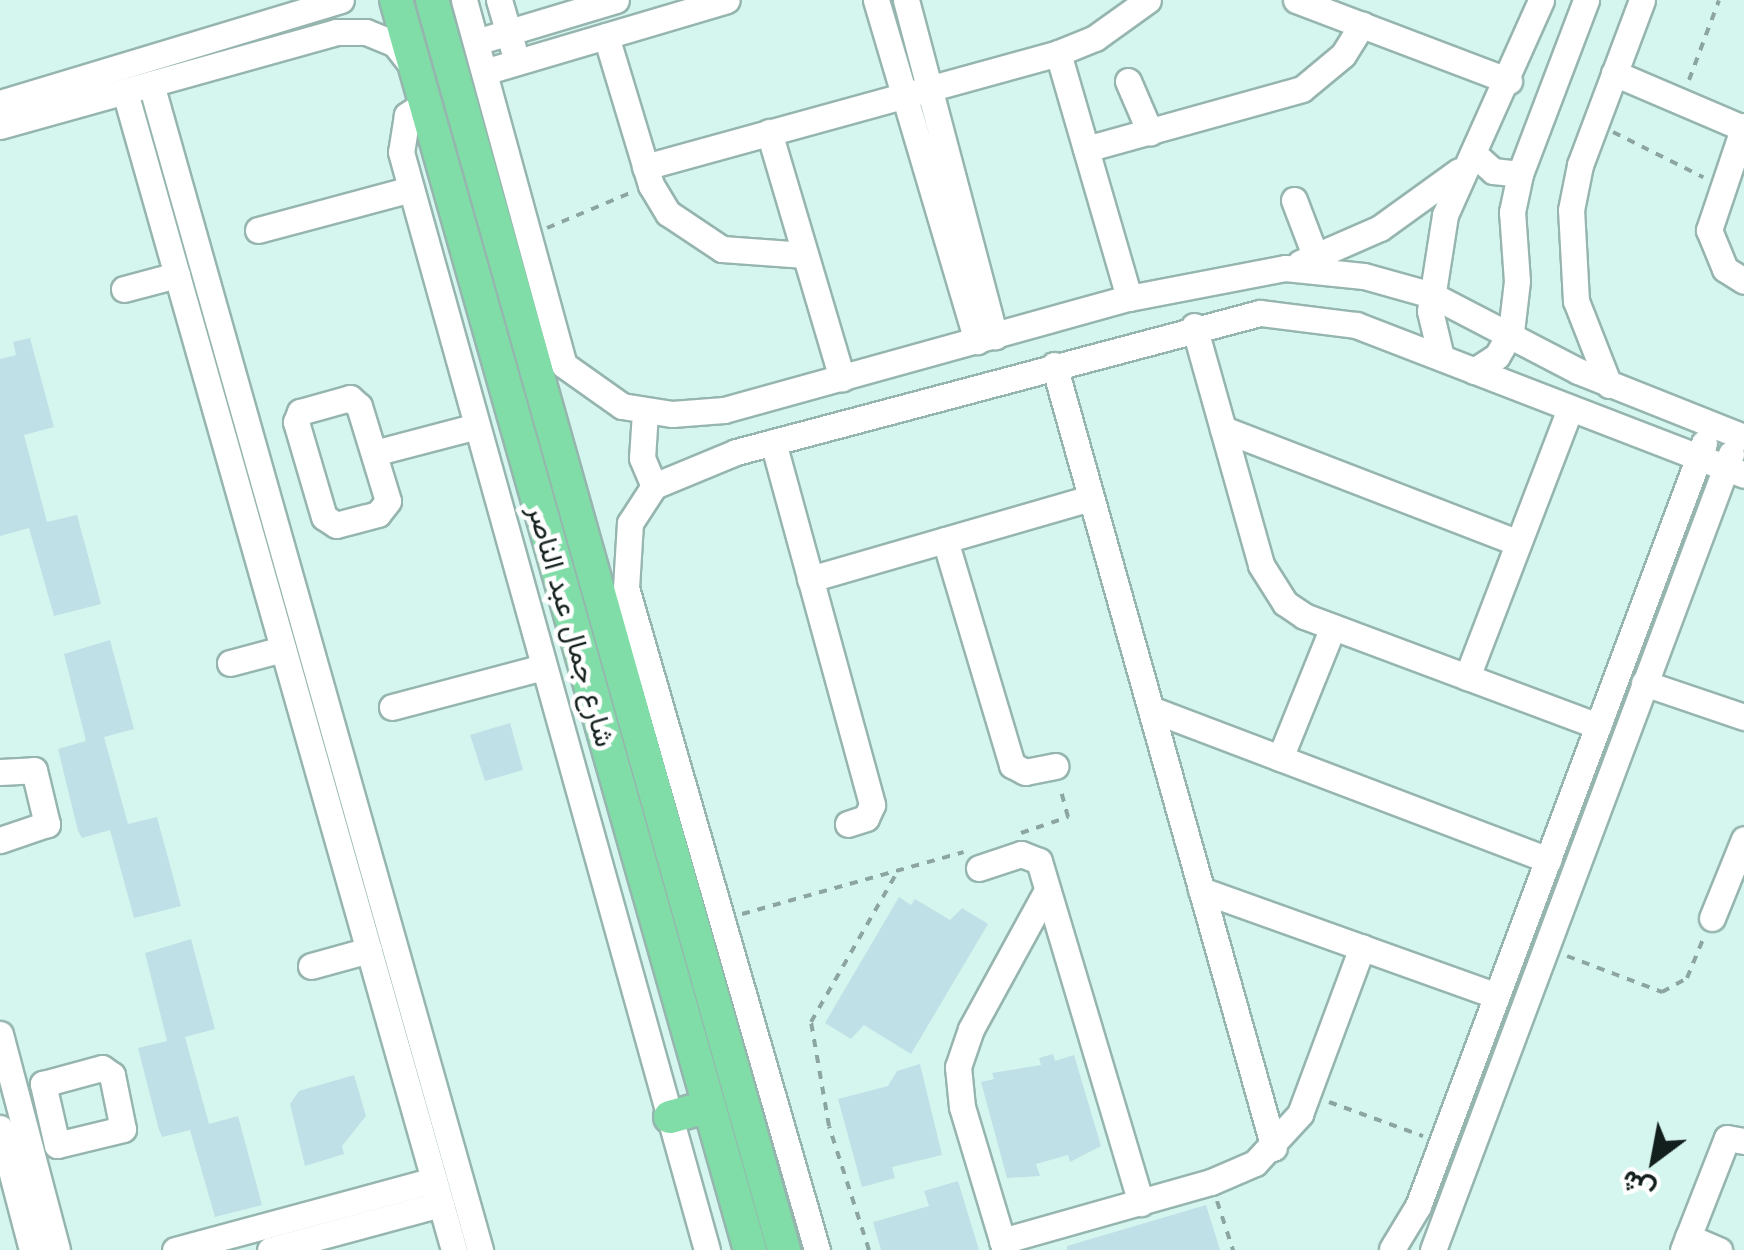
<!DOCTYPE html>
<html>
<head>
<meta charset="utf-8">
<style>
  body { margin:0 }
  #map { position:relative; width:1744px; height:1250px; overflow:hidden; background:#d5f6ef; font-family:"Work Sans",Vazirmatn,sans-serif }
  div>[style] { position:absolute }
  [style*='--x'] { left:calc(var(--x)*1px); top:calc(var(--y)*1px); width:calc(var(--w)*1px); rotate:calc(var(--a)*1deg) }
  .building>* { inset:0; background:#bfe0e6 }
  .path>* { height:4px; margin-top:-2px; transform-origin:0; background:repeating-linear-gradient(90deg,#8ca5a0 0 8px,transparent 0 16px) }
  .roads { filter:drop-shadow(2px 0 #96b5af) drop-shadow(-2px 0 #96b5af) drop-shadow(0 2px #96b5af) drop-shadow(0 -2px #96b5af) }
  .minor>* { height:25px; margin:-12.5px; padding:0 12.5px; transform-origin:12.5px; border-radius:12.5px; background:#fff }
  .major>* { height:32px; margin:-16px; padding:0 16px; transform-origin:16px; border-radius:16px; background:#81dda7 }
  span { translate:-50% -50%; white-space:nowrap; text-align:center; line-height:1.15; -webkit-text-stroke:9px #fff; paint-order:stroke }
  .street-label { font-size:28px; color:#131f1d }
  .north { position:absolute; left:1604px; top:1110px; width:100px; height:100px; -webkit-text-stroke:8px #fff; paint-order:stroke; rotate:212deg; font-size:28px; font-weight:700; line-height:40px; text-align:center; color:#131f1d }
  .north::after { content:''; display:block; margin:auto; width:35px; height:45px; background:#131f1d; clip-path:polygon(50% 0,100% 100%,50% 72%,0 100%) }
</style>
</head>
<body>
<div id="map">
  <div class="building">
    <div style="clip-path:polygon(30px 338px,54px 427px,24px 435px,47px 522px,77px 515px,101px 604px,54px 616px,29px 528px,0 536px,0 359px,16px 355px,13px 342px)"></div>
    <div style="clip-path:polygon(110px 640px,134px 729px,104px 737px,128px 824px,157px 817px,181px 906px,134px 918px,110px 830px,82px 838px,78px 831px,58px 749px,86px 741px,64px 654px)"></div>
    <div style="clip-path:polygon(510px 723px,523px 770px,485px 781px,470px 735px)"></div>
    <div style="clip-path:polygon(899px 897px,911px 905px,915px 899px,950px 920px,962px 908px,988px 924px,911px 1054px,864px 1025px,851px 1039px,825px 1023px)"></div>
    <div style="clip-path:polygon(191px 939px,215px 1029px,185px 1037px,209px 1124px,238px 1116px,262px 1205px,215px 1217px,190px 1130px,162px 1137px,159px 1130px,138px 1048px,167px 1041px,145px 953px)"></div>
    <div style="clip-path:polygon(1053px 1054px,1055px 1061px,1074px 1055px,1101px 1146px,1070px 1162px,1068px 1155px,1036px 1164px,1040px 1176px,1007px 1178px,981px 1082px,994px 1079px,992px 1073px,1041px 1065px,1039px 1058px)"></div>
    <div style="clip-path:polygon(920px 1064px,942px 1155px,892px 1167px,895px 1178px,862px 1187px,838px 1099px,888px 1086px,897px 1071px)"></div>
    <div style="clip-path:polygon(354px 1075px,366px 1116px,342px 1146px,344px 1154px,305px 1166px,290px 1104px,299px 1091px)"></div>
    <div style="clip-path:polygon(958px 1181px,979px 1250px,881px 1250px,873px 1222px,929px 1206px,924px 1191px)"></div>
    <div style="clip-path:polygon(1206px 1205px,1220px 1250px,1067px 1250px,1067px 1246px)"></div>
  </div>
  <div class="path">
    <div style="--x:1689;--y:80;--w:85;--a:-69.4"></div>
    <div style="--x:1613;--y:132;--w:101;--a:26.6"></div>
    <div style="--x:547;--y:228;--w:90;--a:-22.9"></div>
    <div style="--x:1021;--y:833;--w:50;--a:-18.8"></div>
    <div style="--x:1068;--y:817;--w:31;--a:-105"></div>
    <div style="--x:742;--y:914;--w:230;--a:-15.6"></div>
    <div style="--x:1567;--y:956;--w:102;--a:20.8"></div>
    <div style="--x:1662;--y:992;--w:29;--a:-29"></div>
    <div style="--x:1687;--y:978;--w:44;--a:-67.5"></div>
    <div style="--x:1329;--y:1102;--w:100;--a:19.9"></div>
    <div style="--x:1217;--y:1201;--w:52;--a:71.9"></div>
    <div style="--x:869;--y:1250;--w:130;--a:-107.9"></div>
    <div style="--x:829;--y:1126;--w:106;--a:-99.8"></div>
    <div style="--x:811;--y:1022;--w:171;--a:-60.1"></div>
  </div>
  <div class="roads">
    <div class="minor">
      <div style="--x:464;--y:0;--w:378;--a:74.7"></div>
      <div style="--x:564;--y:365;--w:71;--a:35.3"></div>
      <div style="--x:622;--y:406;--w:51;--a:9.1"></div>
      <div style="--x:672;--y:414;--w:52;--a:-4.4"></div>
      <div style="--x:724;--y:410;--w:420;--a:-15.5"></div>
      <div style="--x:1129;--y:298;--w:159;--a:-10.9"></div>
      <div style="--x:1285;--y:268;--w:79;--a:5.8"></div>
      <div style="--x:1364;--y:276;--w:71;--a:15.6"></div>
      <div style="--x:1432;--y:295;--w:165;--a:27.5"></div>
      <div style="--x:1578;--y:371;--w:179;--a:21.7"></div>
      <div style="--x:499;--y:0;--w:50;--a:73.7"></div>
      <div style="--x:876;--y:0;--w:356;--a:73.5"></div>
      <div style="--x:906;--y:0;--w:348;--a:75.2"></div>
      <div style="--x:1296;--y:0;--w:228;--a:20.8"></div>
      <div style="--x:606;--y:36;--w:156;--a:73.2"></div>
      <div style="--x:651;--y:185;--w:33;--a:59"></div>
      <div style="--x:668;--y:213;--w:65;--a:33.7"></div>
      <div style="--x:722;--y:249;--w:83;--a:4.1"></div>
      <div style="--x:476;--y:42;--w:146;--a:-16.7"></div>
      <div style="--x:1058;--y:53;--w:255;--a:73.8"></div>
      <div style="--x:484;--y:72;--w:253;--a:-16.5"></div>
      <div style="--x:1614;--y:73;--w:140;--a:23.1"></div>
      <div style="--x:1128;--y:81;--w:56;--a:66.7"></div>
      <div style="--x:151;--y:84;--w:1212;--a:74.24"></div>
      <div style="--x:125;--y:92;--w:1204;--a:74.14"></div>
      <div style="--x:0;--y:103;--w:356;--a:-16.8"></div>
      <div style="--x:425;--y:103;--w:22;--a:146"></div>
      <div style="--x:407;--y:115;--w:37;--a:99"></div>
      <div style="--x:401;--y:152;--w:1140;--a:74.43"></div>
      <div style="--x:0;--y:126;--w:349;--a:-15.6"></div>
      <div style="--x:336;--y:32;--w:30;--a:0"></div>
      <div style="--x:366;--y:32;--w:31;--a:22"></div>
      <div style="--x:395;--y:44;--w:29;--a:52"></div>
      <div style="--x:1744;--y:126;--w:110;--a:108.6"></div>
      <div style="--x:1709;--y:230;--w:42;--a:67.7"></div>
      <div style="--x:1725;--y:269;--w:22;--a:32"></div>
      <div style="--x:769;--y:132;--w:257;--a:73.5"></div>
      <div style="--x:1086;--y:149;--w:224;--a:-15.5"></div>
      <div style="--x:1302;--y:89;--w:53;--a:-39.7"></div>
      <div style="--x:1343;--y:55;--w:36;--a:-58"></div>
      <div style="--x:1473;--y:153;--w:27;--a:42"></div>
      <div style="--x:1493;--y:171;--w:27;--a:6"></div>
      <div style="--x:645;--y:167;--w:428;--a:-15.4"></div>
      <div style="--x:1058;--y:53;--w:40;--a:-22"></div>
      <div style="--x:1095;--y:38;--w:65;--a:-35.6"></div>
      <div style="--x:1294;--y:200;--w:62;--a:69.2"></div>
      <div style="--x:258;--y:230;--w:158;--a:-15"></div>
      <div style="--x:1300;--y:263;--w:87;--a:-23.6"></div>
      <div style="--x:1380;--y:228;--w:97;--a:-35.8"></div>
      <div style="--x:124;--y:289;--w:55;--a:-14.8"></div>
      <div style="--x:1194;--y:326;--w:248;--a:74.3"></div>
      <div style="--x:1261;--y:565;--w:45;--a:57.7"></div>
      <div style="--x:1285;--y:603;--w:23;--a:34"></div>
      <div style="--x:1304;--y:616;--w:314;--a:20.5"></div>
      <div style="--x:1441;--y:357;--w:47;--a:-103.4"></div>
      <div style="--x:1430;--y:311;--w:97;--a:-81.1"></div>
      <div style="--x:1445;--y:215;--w:235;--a:-65.9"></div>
      <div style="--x:1054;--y:365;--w:813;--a:74.31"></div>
      <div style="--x:1474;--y:371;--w:27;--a:-33"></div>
      <div style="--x:1497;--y:356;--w:28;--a:-60"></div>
      <div style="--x:1511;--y:332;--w:51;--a:-83.3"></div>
      <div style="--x:1517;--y:281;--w:69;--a:-94.1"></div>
      <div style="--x:1512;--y:212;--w:39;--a:-78"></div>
      <div style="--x:1520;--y:174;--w:186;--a:-69.2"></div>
      <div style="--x:1609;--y:385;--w:90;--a:-111.4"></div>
      <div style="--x:1576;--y:301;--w:91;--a:-93.1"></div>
      <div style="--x:1571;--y:210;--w:46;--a:-78.7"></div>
      <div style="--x:1580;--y:165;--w:176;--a:-69.4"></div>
      <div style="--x:350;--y:398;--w:12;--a:42"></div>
      <div style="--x:359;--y:406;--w:99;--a:73"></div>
      <div style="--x:388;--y:501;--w:16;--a:128"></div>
      <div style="--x:378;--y:514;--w:43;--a:165.3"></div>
      <div style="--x:336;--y:525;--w:14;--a:-146"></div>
      <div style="--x:324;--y:517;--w:99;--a:-106.4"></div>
      <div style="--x:296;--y:422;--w:11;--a:-68"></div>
      <div style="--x:300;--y:412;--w:52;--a:-15.6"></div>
      <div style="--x:645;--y:412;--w:46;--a:93.7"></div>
      <div style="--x:642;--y:458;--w:30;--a:67"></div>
      <div style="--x:1223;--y:429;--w:316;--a:21.1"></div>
      <div style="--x:773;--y:442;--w:376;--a:74.7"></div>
      <div style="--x:872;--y:805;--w:14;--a:115"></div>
      <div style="--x:866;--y:818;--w:19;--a:162"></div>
      <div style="--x:374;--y:453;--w:106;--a:-14.7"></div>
      <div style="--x:945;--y:540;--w:235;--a:73.4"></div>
      <div style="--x:1012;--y:765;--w:15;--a:28"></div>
      <div style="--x:1025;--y:772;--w:31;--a:-11"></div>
      <div style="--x:810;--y:579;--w:292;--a:-16.1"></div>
      <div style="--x:230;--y:663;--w:55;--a:-14.8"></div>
      <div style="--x:1467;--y:677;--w:288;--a:-69"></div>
      <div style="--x:1644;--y:683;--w:106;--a:18.8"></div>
      <div style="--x:392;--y:707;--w:156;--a:-14.8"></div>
      <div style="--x:1151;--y:709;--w:425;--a:20.8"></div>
      <div style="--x:1280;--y:758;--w:141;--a:-68"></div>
      <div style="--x:0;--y:772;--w:34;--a:-3"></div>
      <div style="--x:34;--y:770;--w:56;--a:76.5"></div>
      <div style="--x:47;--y:824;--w:50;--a:161.2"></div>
      <div style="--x:979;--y:868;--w:44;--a:-18.4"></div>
      <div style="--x:1021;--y:854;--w:19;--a:21"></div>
      <div style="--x:1039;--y:861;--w:357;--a:73.4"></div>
      <div style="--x:1201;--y:890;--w:314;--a:19.7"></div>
      <div style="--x:1712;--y:918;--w:85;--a:-67.9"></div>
      <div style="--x:311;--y:966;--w:60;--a:-15.4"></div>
      <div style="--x:0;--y:1034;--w:223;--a:75.2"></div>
      <div style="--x:102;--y:1068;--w:12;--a:35"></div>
      <div style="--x:112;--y:1075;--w:55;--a:78.5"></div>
      <div style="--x:123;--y:1129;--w:68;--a:166.4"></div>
      <div style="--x:57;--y:1145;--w:63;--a:-102.9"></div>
      <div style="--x:43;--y:1084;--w:61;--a:-15.2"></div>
      <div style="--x:0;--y:1128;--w:126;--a:75.3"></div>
      <div style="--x:1688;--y:1237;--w:34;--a:23"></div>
      <div style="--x:1002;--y:1241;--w:217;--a:-15.8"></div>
      <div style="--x:1211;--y:1182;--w:48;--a:-23.4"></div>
      <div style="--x:1255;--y:1163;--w:67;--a:-47.4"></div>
      <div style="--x:1300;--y:1114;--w:178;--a:-69.6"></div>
      <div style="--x:1392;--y:1249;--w:50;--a:-58.8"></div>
      <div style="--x:1418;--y:1206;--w:815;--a:-69.45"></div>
      <div style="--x:175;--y:1250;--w:268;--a:-15.1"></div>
      <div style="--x:270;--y:1250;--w:177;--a:-15.1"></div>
      <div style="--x:817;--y:1250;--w:689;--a:-106.09"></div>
      <div style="--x:626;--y:588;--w:65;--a:-86.5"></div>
      <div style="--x:630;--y:523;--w:44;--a:-57"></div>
      <div style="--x:654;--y:486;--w:89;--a:-22.5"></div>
      <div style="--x:736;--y:452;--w:542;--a:-14.86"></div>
      <div style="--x:1260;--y:313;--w:97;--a:7.1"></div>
      <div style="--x:1356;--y:325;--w:416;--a:21.1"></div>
      <div style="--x:1005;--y:1250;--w:149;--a:-106.7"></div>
      <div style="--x:962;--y:1107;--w:40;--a:-95.7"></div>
      <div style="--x:958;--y:1067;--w:40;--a:-71.1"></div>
      <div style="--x:971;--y:1029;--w:158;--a:-61.3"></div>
      <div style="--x:1433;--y:1250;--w:850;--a:-69.48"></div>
      <div style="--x:1683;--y:1250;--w:120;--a:-68.6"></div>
      <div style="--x:1727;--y:1138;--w:17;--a:10"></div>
    </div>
    <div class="major">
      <div style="--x:396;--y:0;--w:1299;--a:74.19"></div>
      <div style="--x:432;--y:0;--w:1299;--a:74.27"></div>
      <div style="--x:670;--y:1117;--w:41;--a:-15.4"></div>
    </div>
  </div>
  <div class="street-label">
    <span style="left:571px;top:626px;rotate:74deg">شارع جمال عبد الناصر</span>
  </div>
  <div class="north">ش</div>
</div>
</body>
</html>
